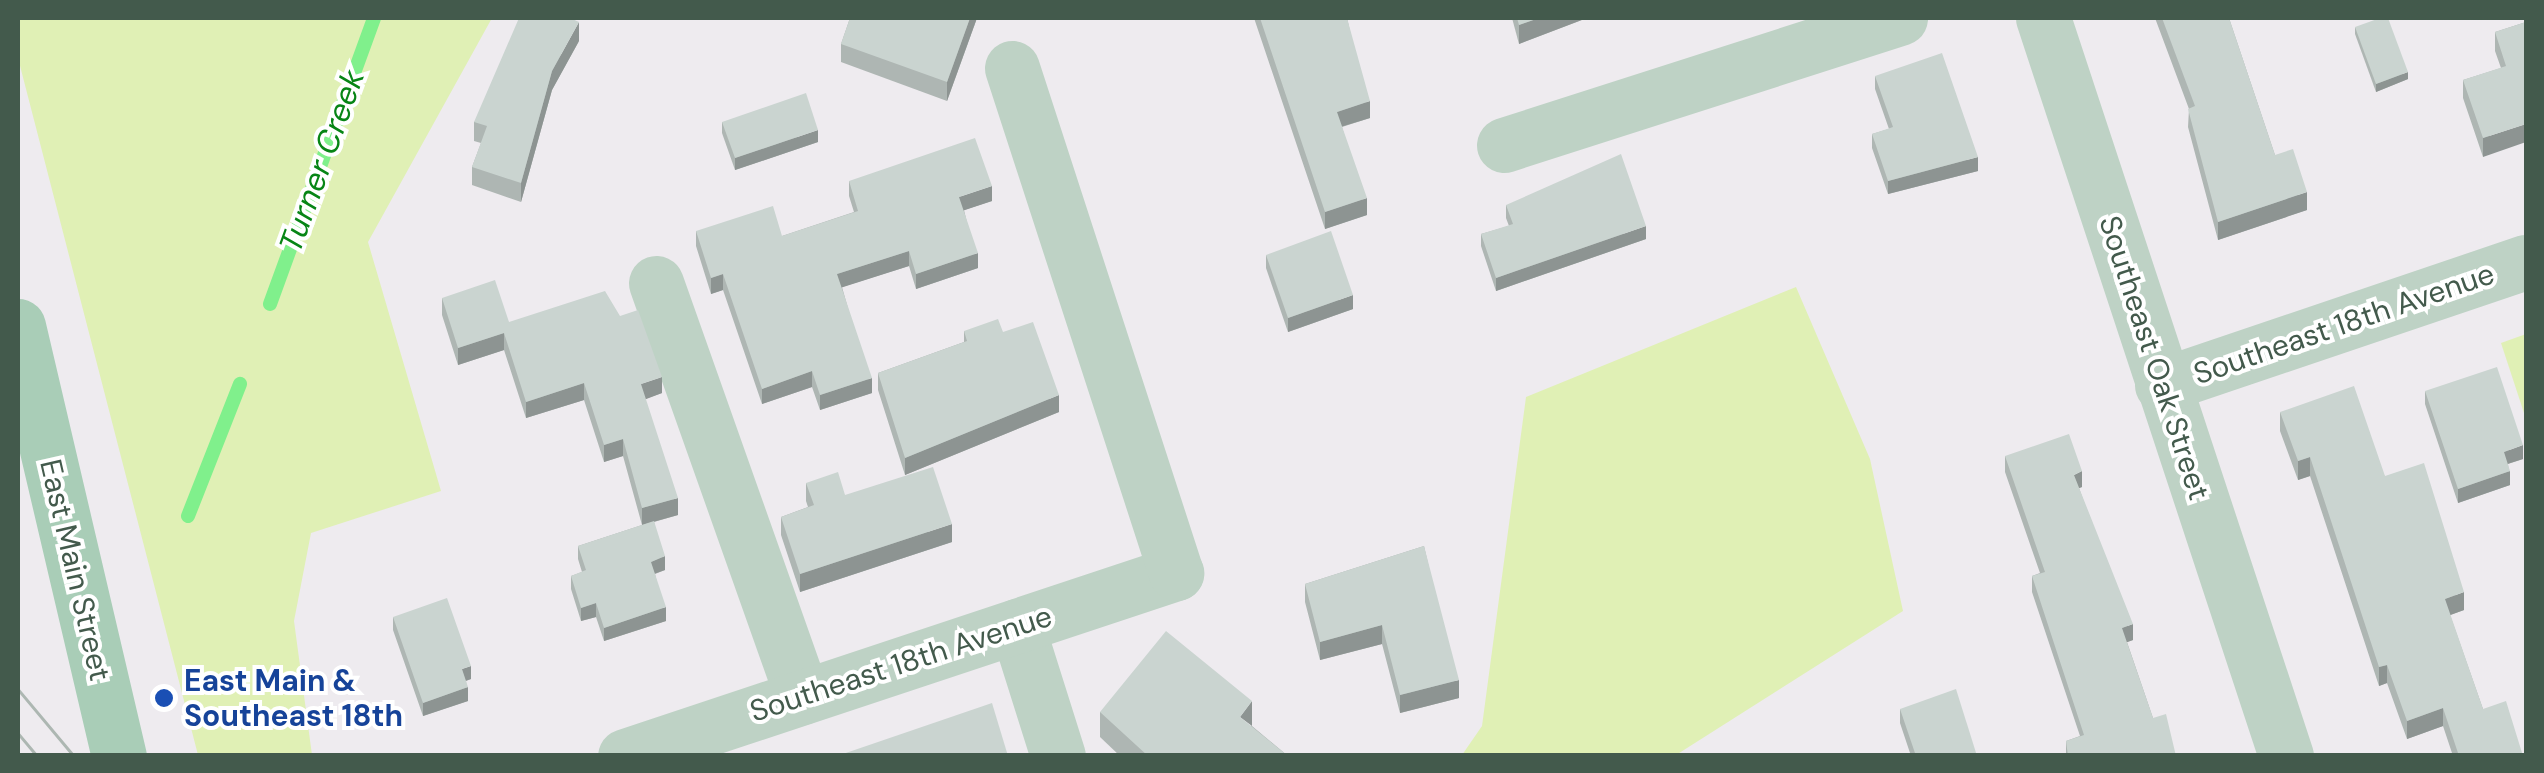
<!DOCTYPE html>
<html>
<head>
<meta charset="utf-8">
<style>
  body { margin:0 }
  #map { position:relative; width:2544px; height:773px; overflow:hidden; background:#eeebef; font-family:"DM Sans",sans-serif }
  div>[style] { position:absolute }
  [style*='--x'] { left:calc(var(--x)*1px); top:calc(var(--y)*1px); width:calc(var(--w)*1px); rotate:calc(var(--a)*1deg) }
  .green>* { inset:0; background:#e0f0b5 }
  .stream>* { height:14px; margin:-7px; padding:0 7px; transform-origin:7px; border-radius:7px; background:#80f08c }
  .minor>* { height:55px; margin:-27.5px; padding:0 27.5px; transform-origin:27.5px; border-radius:27.5px; background:#bed2c5 }
  .major>* { height:55px; margin:-27.5px; padding:0 27.5px; transform-origin:27.5px; border-radius:27.5px; background:#a9cdb7 }
  .tram>* { height:2.5px; margin:-1.25px; padding:0 1.25px; transform-origin:1.25px; border-radius:1.25px; background:#adb7b2 }
  .wall>* { inset:0; background:#aeb6b3 }
  .shaded-wall>* { inset:0; background:#8d9492 }
  .building>* { inset:0; background:#cad4d0 }
  .dots>* { width:28px; height:28px; translate:-50% -50%; box-sizing:border-box; border:5px solid #fff; border-radius:50% }
  span { translate:-50% -50%; white-space:nowrap; text-align:center; line-height:1.15; -webkit-text-stroke:8px #fff; paint-order:stroke }
  .street-label { font-size:30px; color:#435a4c }
  .transit-label { font-size:30px; color:#164399; font-weight:700 }
  .left { translate:0 -50%; text-align:left }
  .water-label { font-size:32px; color:#078515; font-style:italic }
  .frame { position:absolute; inset:0; border:20px solid #435a4c; pointer-events:none }
</style>
</head>
<body>
<div id="map">
  <div class="green">
    <div style="clip-path:polygon(18px 18px,492px 18px,368px 242px,441px 491px,311px 533px,294px 621px,312px 755px,198px 755px,18px 58px)"></div>
    <div style="clip-path:polygon(1796px 287px,1870px 459px,1903px 611px,1676px 755px,1462px 755px,1482px 726px,1526px 397px)"></div>
    <div style="clip-path:polygon(2526px 334px,2526px 419px,2501px 343px)"></div>
  </div>
  <div class="stream">
    <div style="--x:270;--y:304;--w:304;--a:-70"></div>
    <div style="--x:188;--y:516;--w:142;--a:-68.5"></div>
  </div>
  <div class="minor">
    <div style="--x:2043;--y:18;--w:777;--a:71.77"></div>
    <div style="--x:1504;--y:145;--w:416;--a:-17.8"></div>
    <div style="--x:656;--y:283;--w:439;--a:70.5"></div>
    <div style="--x:2162;--y:385;--w:384;--a:-18.7"></div>
    <div style="--x:1017;--y:626;--w:136;--a:72.5"></div>
    <div style="--x:625;--y:756;--w:581;--a:-18.37"></div>
    <div style="--x:1176;--y:573;--w:531;--a:-107.99"></div>
  </div>
  <div class="major">
    <div style="--x:18;--y:326;--w:442;--a:76.8"></div>
  </div>
  <div class="tram">
    <div style="--x:18;--y:689;--w:87;--a:50.1"></div>
    <div style="--x:18;--y:733;--w:30;--a:50"></div>
  </div>
  <div class="wall">
    <div style="clip-path:polygon(850px 18px,977px 18px,947px 101px,841px 62px,841px 44px)"></div>
    <div style="clip-path:polygon(1254px 18px,1347px 18px,1370px 118px,1342px 127px,1367px 215px,1325px 229px)"></div>
    <div style="clip-path:polygon(1512px 18px,1587px 18px,1519px 44px)"></div>
    <div style="clip-path:polygon(2155px 18px,2229px 18px,2275px 155px,2307px 210px,2218px 240px,2188px 127px,2189px 109px)"></div>
    <div style="clip-path:polygon(2526px 22px,2483px 157px,2463px 98px,2463px 80px,2501px 68px,2495px 51px,2495px 32px)"></div>
    <div style="clip-path:polygon(2355px 27px,2408px 79px,2376px 92px,2355px 34px)"></div>
    <div style="clip-path:polygon(579px 41px,552px 90px,521px 202px,472px 185px,472px 167px,481px 143px,474px 141px,474px 122px)"></div>
    <div style="clip-path:polygon(1875px 76px,1978px 171px,1888px 194px,1872px 148px,1872px 134px,1889px 129px,1875px 89px)"></div>
    <div style="clip-path:polygon(722px 122px,818px 142px,735px 170px,722px 133px)"></div>
    <div style="clip-path:polygon(849px 181px,992px 201px,964px 210px,978px 268px,916px 289px,909px 266px,842px 287px,872px 393px,820px 410px,812px 387px,762px 404px,723px 290px,711px 294px,696px 246px,696px 231px,782px 236px,854px 212px,849px 196px)"></div>
    <div style="clip-path:polygon(1506px 205px,1646px 239px,1496px 291px,1481px 246px,1481px 234px,1509px 226px,1506px 218px)"></div>
    <div style="clip-path:polygon(1266px 255px,1353px 309px,1288px 332px,1266px 268px)"></div>
    <div style="clip-path:polygon(442px 298px,509px 322px,662px 393px,645px 399px,678px 515px,654px 522px,665px 570px,655px 574px,666px 621px,604px 641px,596px 617px,581px 621px,571px 589px,571px 576px,582px 572px,578px 559px,578px 546px,642px 525px,623px 456px,604px 462px,584px 400px,526px 418px,504px 350px,458px 365px,442px 315px)"></div>
    <div style="clip-path:polygon(964px 331px,1003px 332px,1059px 412px,905px 475px,878px 390px,878px 373px,964px 342px)"></div>
    <div style="clip-path:polygon(2425px 391px,2523px 459px,2508px 464px,2510px 485px,2458px 503px,2425px 404px)"></div>
    <div style="clip-path:polygon(2280px 412px,2385px 476px,2464px 610px,2450px 615px,2483px 709px,2523px 756px,2453px 756px,2443px 726px,2407px 739px,2387px 683px,2379px 686px,2310px 476px,2298px 480px,2280px 431px)"></div>
    <div style="clip-path:polygon(2005px 456px,2082px 487px,2079px 488px,2133px 640px,2127px 642px,2153px 718px,2176px 756px,2066px 756px,2066px 741px,2080px 736px,2032px 592px,2032px 576px,2040px 573px,2005px 472px)"></div>
    <div style="clip-path:polygon(806px 483px,845px 495px,952px 542px,800px 592px,781px 535px,781px 517px,808px 507px,806px 501px)"></div>
    <div style="clip-path:polygon(1424px 546px,1459px 698px,1400px 713px,1382px 644px,1320px 660px,1305px 602px,1305px 584px)"></div>
    <div style="clip-path:polygon(393px 617px,471px 679px,466px 681px,468px 701px,423px 716px,393px 630px)"></div>
    <div style="clip-path:polygon(1900px 709px,1977px 756px,1911px 756px,1900px 723px)"></div>
    <div style="clip-path:polygon(1100px 712px,1252px 726px,1288px 756px,1120px 756px,1100px 737px)"></div>
  </div>
  <div class="shaded-wall">
    <div style="clip-path:polygon(970px 18px,977px 18px,947px 101px,947px 82px)"></div>
    <div style="clip-path:polygon(1539px 18px,1587px 18px,1519px 44px,1519px 25px)"></div>
    <div style="clip-path:polygon(579px 22px,579px 41px,552px 90px,521px 202px,521px 183px,552px 71px)"></div>
    <div style="clip-path:polygon(2408px 72px,2408px 79px,2376px 92px,2376px 84px)"></div>
    <div style="clip-path:polygon(1370px 101px,1370px 118px,1337px 128px,1337px 112px)"></div>
    <div style="clip-path:polygon(2526px 124px,2526px 142px,2483px 157px,2483px 138px)"></div>
    <div style="clip-path:polygon(818px 130px,818px 142px,735px 170px,735px 158px)"></div>
    <div style="clip-path:polygon(1978px 157px,1978px 171px,1888px 194px,1888px 181px)"></div>
    <div style="clip-path:polygon(992px 186px,992px 201px,959px 212px,959px 197px)"></div>
    <div style="clip-path:polygon(2307px 192px,2307px 210px,2218px 240px,2218px 222px)"></div>
    <div style="clip-path:polygon(1367px 198px,1367px 215px,1325px 229px,1325px 212px)"></div>
    <div style="clip-path:polygon(1646px 226px,1646px 239px,1496px 291px,1496px 278px)"></div>
    <div style="clip-path:polygon(909px 251px,909px 266px,837px 289px,837px 274px)"></div>
    <div style="clip-path:polygon(978px 253px,978px 268px,916px 289px,916px 274px)"></div>
    <div style="clip-path:polygon(723px 274px,723px 290px,711px 294px,711px 278px)"></div>
    <div style="clip-path:polygon(1353px 295px,1353px 309px,1288px 332px,1288px 318px)"></div>
    <div style="clip-path:polygon(504px 333px,504px 350px,458px 365px,458px 348px)"></div>
    <div style="clip-path:polygon(812px 371px,812px 387px,762px 404px,762px 389px)"></div>
    <div style="clip-path:polygon(662px 377px,662px 393px,641px 401px,641px 384px)"></div>
    <div style="clip-path:polygon(872px 378px,872px 393px,820px 410px,820px 395px)"></div>
    <div style="clip-path:polygon(584px 383px,584px 400px,526px 418px,526px 402px)"></div>
    <div style="clip-path:polygon(1059px 395px,1059px 412px,905px 475px,905px 458px)"></div>
    <div style="clip-path:polygon(623px 439px,623px 456px,604px 462px,604px 445px)"></div>
    <div style="clip-path:polygon(2523px 445px,2523px 459px,2504px 465px,2504px 452px)"></div>
    <div style="clip-path:polygon(2310px 457px,2310px 476px,2298px 480px,2298px 461px)"></div>
    <div style="clip-path:polygon(2082px 471px,2082px 487px,2074px 490px,2074px 475px)"></div>
    <div style="clip-path:polygon(2510px 471px,2510px 485px,2458px 503px,2458px 489px)"></div>
    <div style="clip-path:polygon(678px 498px,678px 515px,642px 525px,642px 508px)"></div>
    <div style="clip-path:polygon(952px 524px,952px 542px,800px 592px,800px 574px)"></div>
    <div style="clip-path:polygon(665px 556px,665px 570px,651px 575px,651px 562px)"></div>
    <div style="clip-path:polygon(2464px 592px,2464px 610px,2445px 617px,2445px 599px)"></div>
    <div style="clip-path:polygon(596px 603px,596px 617px,581px 621px,581px 608px)"></div>
    <div style="clip-path:polygon(666px 607px,666px 621px,604px 641px,604px 628px)"></div>
    <div style="clip-path:polygon(2133px 624px,2133px 640px,2122px 644px,2122px 628px)"></div>
    <div style="clip-path:polygon(1382px 625px,1382px 644px,1320px 660px,1320px 642px)"></div>
    <div style="clip-path:polygon(2387px 665px,2387px 683px,2379px 686px,2379px 667px)"></div>
    <div style="clip-path:polygon(471px 666px,471px 679px,462px 682px,462px 669px)"></div>
    <div style="clip-path:polygon(1459px 680px,1459px 698px,1400px 713px,1400px 695px)"></div>
    <div style="clip-path:polygon(468px 687px,468px 701px,423px 716px,423px 703px)"></div>
    <div style="clip-path:polygon(1252px 701px,1252px 726px,1240px 717px)"></div>
    <div style="clip-path:polygon(2443px 708px,2443px 726px,2407px 739px,2407px 721px)"></div>
  </div>
  <div class="building">
    <div style="clip-path:polygon(519px 18px,570px 18px,579px 22px,552px 71px,521px 183px,472px 167px,487px 126px,474px 122px)"></div>
    <div style="clip-path:polygon(850px 18px,970px 18px,947px 82px,841px 44px)"></div>
    <div style="clip-path:polygon(1260px 18px,1347px 18px,1370px 101px,1337px 112px,1367px 198px,1325px 212px)"></div>
    <div style="clip-path:polygon(1517px 18px,1539px 18px,1519px 25px)"></div>
    <div style="clip-path:polygon(2162px 18px,2229px 18px,2275px 155px,2293px 149px,2307px 192px,2218px 222px,2188px 109px,2195px 106px)"></div>
    <div style="clip-path:polygon(2380px 18px,2388px 18px,2408px 72px,2376px 84px,2355px 27px)"></div>
    <div style="clip-path:polygon(2526px 22px,2526px 124px,2483px 138px,2463px 80px,2506px 66px,2495px 32px)"></div>
    <div style="clip-path:polygon(1942px 53px,1978px 157px,1888px 181px,1872px 134px,1893px 127px,1875px 76px)"></div>
    <div style="clip-path:polygon(806px 93px,818px 130px,735px 158px,722px 122px)"></div>
    <div style="clip-path:polygon(975px 138px,992px 186px,959px 197px,978px 253px,916px 274px,909px 251px,837px 274px,872px 378px,820px 395px,812px 371px,762px 389px,723px 274px,711px 278px,696px 231px,773px 206px,782px 236px,858px 211px,849px 181px)"></div>
    <div style="clip-path:polygon(1621px 154px,1646px 226px,1496px 278px,1481px 234px,1513px 224px,1506px 205px)"></div>
    <div style="clip-path:polygon(1331px 231px,1353px 295px,1288px 318px,1266px 255px)"></div>
    <div style="clip-path:polygon(495px 280px,509px 322px,605px 291px,620px 316px,638px 310px,662px 377px,641px 384px,678px 498px,642px 508px,623px 439px,604px 445px,584px 383px,526px 402px,504px 333px,458px 348px,442px 298px)"></div>
    <div style="clip-path:polygon(998px 319px,1003px 332px,1033px 322px,1059px 395px,905px 458px,878px 373px,967px 341px,964px 331px)"></div>
    <div style="clip-path:polygon(2497px 367px,2523px 445px,2504px 452px,2510px 471px,2458px 489px,2425px 391px)"></div>
    <div style="clip-path:polygon(2354px 386px,2385px 476px,2424px 463px,2464px 592px,2445px 599px,2483px 709px,2506px 701px,2523px 756px,2459px 756px,2443px 708px,2407px 721px,2387px 665px,2379px 667px,2310px 457px,2298px 461px,2280px 412px)"></div>
    <div style="clip-path:polygon(2069px 434px,2082px 471px,2074px 475px,2133px 624px,2122px 628px,2153px 718px,2166px 714px,2176px 756px,2068px 756px,2066px 741px,2084px 735px,2032px 576px,2045px 572px,2005px 456px)"></div>
    <div style="clip-path:polygon(933px 467px,952px 524px,800px 574px,781px 517px,814px 505px,806px 483px,838px 472px,845px 495px)"></div>
    <div style="clip-path:polygon(654px 521px,665px 556px,651px 562px,666px 607px,604px 628px,596px 603px,581px 608px,571px 576px,586px 570px,578px 546px)"></div>
    <div style="clip-path:polygon(1424px 546px,1459px 680px,1400px 695px,1382px 625px,1320px 642px,1305px 584px)"></div>
    <div style="clip-path:polygon(447px 598px,471px 666px,462px 669px,468px 687px,423px 703px,393px 617px)"></div>
    <div style="clip-path:polygon(1166px 631px,1252px 701px,1240px 717px,1288px 756px,1148px 756px,1100px 712px)"></div>
    <div style="clip-path:polygon(1956px 689px,1977px 756px,1916px 756px,1900px 709px)"></div>
    <div style="clip-path:polygon(992px 703px,1008px 756px,837px 756px)"></div>
  </div>
  <div class="dots">
    <div style="left:164px;top:698px;background:#1a4fb4"></div>
  </div>
  <div class="street-label">
    <span style="left:2344px;top:324px;rotate:-19deg">Southeast 18th Avenue</span>
    <span style="left:2154px;top:358px;rotate:72deg">Southeast Oak Street</span>
    <span style="left:75px;top:570px;rotate:77deg">East Main Street</span>
    <span style="left:901px;top:664px;rotate:-18deg">Southeast 18th Avenue</span>
  </div>
  <div class="transit-label">
    <span class="left" style="left:184px;top:698px">East Main &amp;<br>Southeast 18th</span>
  </div>
  <div class="water-label">
    <span style="left:322px;top:161px;rotate:-70deg">Turner Creek</span>
  </div>
  <div class="frame"></div>
</div>
</body>
</html>
